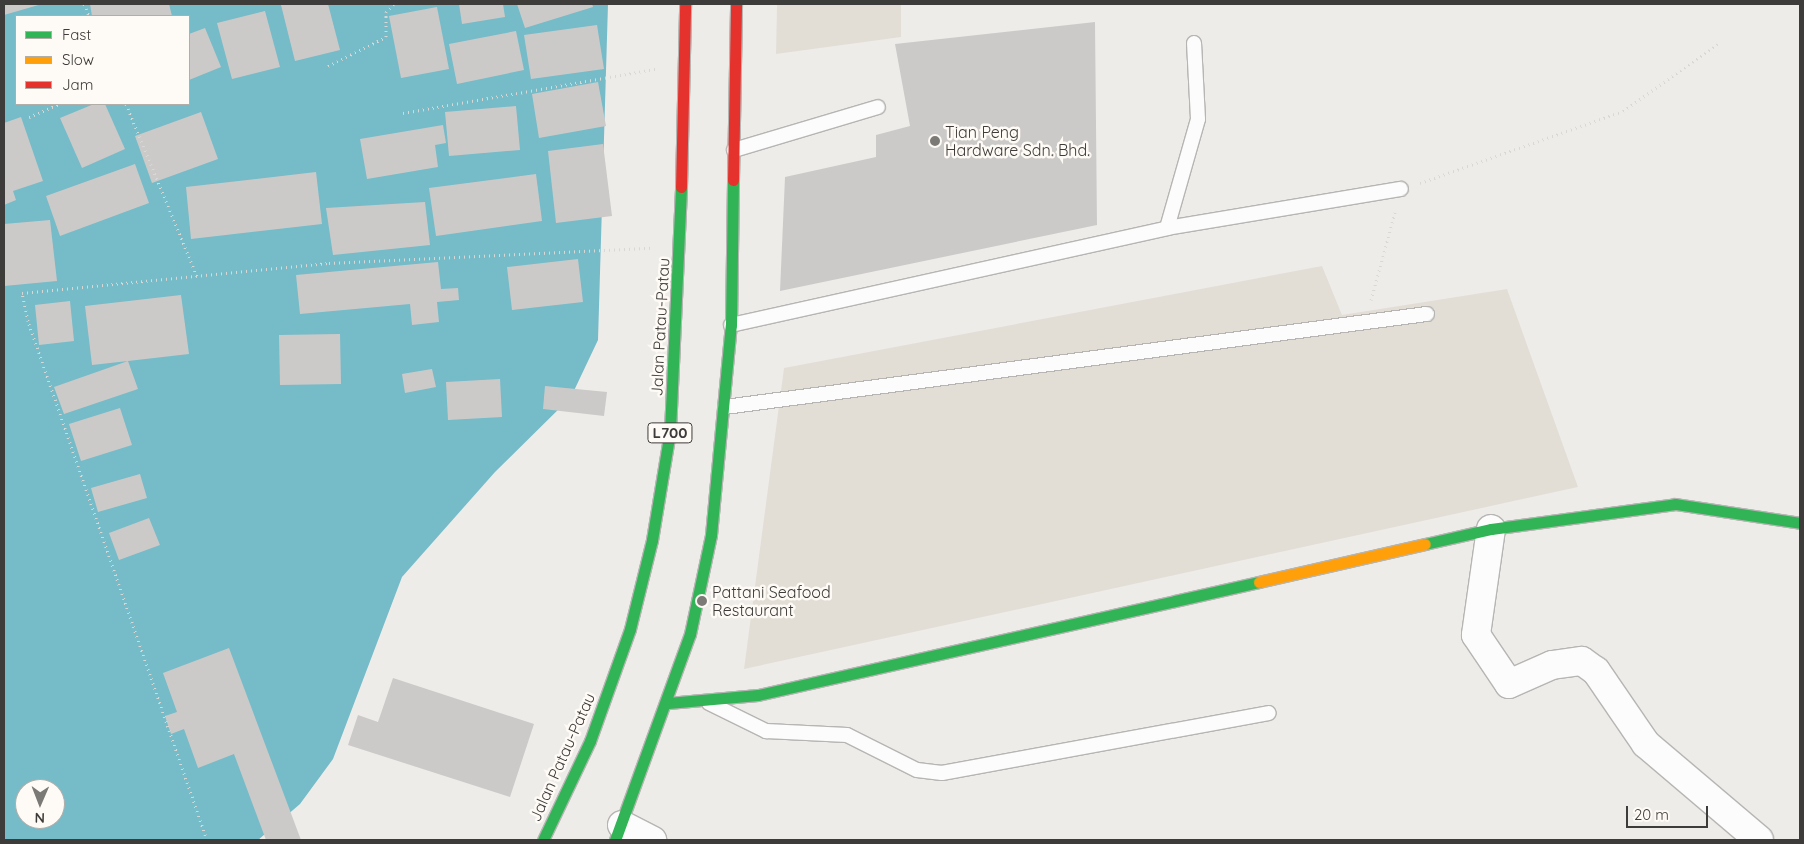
<!DOCTYPE html>
<html>
<head>
<meta charset="utf-8">
<style>
  body { margin:0 }
  #map { position:relative; width:1804px; height:844px; overflow:hidden; background:#eeece9; font-family:Quicksand,sans-serif }
  div>[style] { position:absolute }
  [style*='--x'] { left:calc(var(--x)*1px); top:calc(var(--y)*1px); width:calc(var(--w)*1px); rotate:calc(var(--a)*1deg) }
  .built>* { inset:0; background:#e2ded6 }
  .water>* { inset:0; background:#76bbc8 }
  .building>* { inset:0; background:#cccac9 }
  .path>* { height:3px; margin-top:-1.5px; transform-origin:0; background:repeating-linear-gradient(90deg,#d8d8d6 0 1px,transparent 0 5px) }
  .roads { filter:drop-shadow(1px 0 #b6b5b3) drop-shadow(-1px 0 #b6b5b3) drop-shadow(0 1px #b6b5b3) drop-shadow(0 -1px #b6b5b3) }
  .lane>* { height:14px; margin:-7px; padding:0 7px; transform-origin:7px; border-radius:7px; background:#fcfcfc }
  .street>* { height:28px; margin:-14px; padding:0 14px; transform-origin:14px; border-radius:14px; background:#fcfcfc }
  .fast>* { height:11px; margin:-5.5px; padding:0 5.5px; transform-origin:5.5px; border-radius:5.5px; background:#30b455 }
  .slow>* { height:11px; margin:-5.5px; padding:0 5.5px; transform-origin:5.5px; border-radius:5.5px; background:#ff9f0a }
  .jam>* { height:11px; margin:-5.5px; padding:0 5.5px; transform-origin:5.5px; border-radius:5.5px; background:#e5322d }
  .dots>* { width:14px; height:14px; translate:-50% -50%; box-sizing:border-box; border:2px solid #fefaf5; border-radius:50% }
  span { translate:-50% -50%; white-space:nowrap; text-align:center; line-height:1.15; -webkit-text-stroke:5px #fefaf5; paint-order:stroke }
  .shield-label span { padding:1px 4px; background:#fefaf5; border:1px solid; border-radius:4px; -webkit-text-stroke-width:0 }
  .shield-label { font-size:15px; color:#3e3c3a; font-weight:700 }
  .poi-label { font-size:16px; color:#3e3c3a }
  .left { translate:0 -50%; text-align:left }
  .street-label { font-size:16px; color:#3e3c3a }
  .frame { position:absolute; inset:0; border:5px solid #3e3c3a; pointer-events:none }
  .legend { position:absolute; left:15px; top:15px; width:175px; height:90px; box-sizing:border-box; background:#fefaf5; border:1px solid #b1aeaa; margin:0; padding:6px 9px; list-style:none; font-size:15px; color:#3e3c3a }
  .legend li { display:flex; align-items:center; gap:10px; height:25px }
  .legend b { width:25px; border:1px solid #b1aeaa }
  .north { position:absolute; left:15px; top:779px; width:50px; height:50px; box-sizing:border-box; background:#fefaf5; border:1px solid #b1aeaa; border-radius:50%; rotate:181deg; font-size:14px; font-weight:700; line-height:20px; text-align:center; color:#3e3c3a }
  .north::after { content:''; display:block; margin:auto; width:18px; height:22px; background:#7c7a77; clip-path:polygon(50% 0,100% 100%,50% 72%,0 100%) }
  .scale { position:absolute; left:1626px; top:806px; width:82px; height:22px; box-sizing:border-box; border:2px solid #3e3c3a; border-top:0; padding-left:6px; font-size:15px; line-height:18px; white-space:nowrap; color:#3e3c3a; -webkit-text-stroke:4px #fefaf5; paint-order:stroke }
</style>
</head>
<body>
<div id="map">
  <div class="built">
    <div style="clip-path:polygon(777px 4px,901px 4px,901px 37px,776px 54px)"></div>
    <div style="clip-path:polygon(1322px 266px,1342px 315px,1507px 289px,1578px 487px,744px 669px,784px 368px)"></div>
  </div>
  <div class="water">
    <div style="clip-path:polygon(evenodd,4px 4px,608px 4px,598px 340px,571px 397px,495px 472px,402px 577px,333px 759px,300px 804px,258px 840px,4px 840px,4px 4px,16px 16px,189px 16px,189px 104px,16px 104px,16px 16px,4px 4px,25px 789px,55px 789px,55px 819px,25px 819px,25px 789px)"></div>
  </div>
  <div class="building">
    <div style="clip-path:polygon(4px 4px,42px 4px,4px 15px)"></div>
    <div style="clip-path:polygon(90px 4px,169px 4px,172px 16px,92px 16px)"></div>
    <div style="clip-path:polygon(328px 4px,340px 50px,295px 61px,281px 5px)"></div>
    <div style="clip-path:polygon(459px 4px,503px 4px,505px 17px,462px 24px)"></div>
    <div style="clip-path:polygon(517px 4px,592px 4px,593px 7px,525px 28px)"></div>
    <div style="clip-path:polygon(437px 7px,449px 69px,401px 78px,389px 16px)"></div>
    <div style="clip-path:polygon(265px 11px,280px 67px,232px 79px,217px 23px)"></div>
    <div style="clip-path:polygon(1095px 22px,1097px 225px,780px 291px,785px 177px,876px 157px,876px 135px,910px 126px,895px 44px)"></div>
    <div style="clip-path:polygon(597px 25px,604px 69px,531px 79px,524px 35px)"></div>
    <div style="clip-path:polygon(205px 28px,221px 67px,189px 80px,189px 34px)"></div>
    <div style="clip-path:polygon(516px 31px,524px 70px,457px 84px,449px 44px)"></div>
    <div style="clip-path:polygon(598px 82px,606px 126px,539px 138px,532px 94px)"></div>
    <div style="clip-path:polygon(94px 104px,105px 104px,125px 149px,82px 168px,60px 118px)"></div>
    <div style="clip-path:polygon(516px 106px,520px 150px,449px 156px,445px 112px)"></div>
    <div style="clip-path:polygon(201px 112px,218px 159px,152px 183px,135px 136px)"></div>
    <div style="clip-path:polygon(21px 117px,43px 181px,13px 191px,16px 200px,4px 205px,4px 123px)"></div>
    <div style="clip-path:polygon(443px 125px,446px 143px,435px 145px,438px 167px,367px 179px,360px 139px)"></div>
    <div style="clip-path:polygon(603px 144px,612px 216px,556px 223px,548px 151px)"></div>
    <div style="clip-path:polygon(135px 164px,149px 203px,60px 236px,46px 196px)"></div>
    <div style="clip-path:polygon(316px 172px,322px 224px,191px 239px,186px 187px)"></div>
    <div style="clip-path:polygon(536px 174px,542px 221px,436px 236px,429px 188px)"></div>
    <div style="clip-path:polygon(425px 202px,430px 245px,333px 255px,326px 208px)"></div>
    <div style="clip-path:polygon(50px 220px,57px 281px,4px 286px,4px 224px)"></div>
    <div style="clip-path:polygon(578px 259px,583px 302px,512px 310px,507px 267px)"></div>
    <div style="clip-path:polygon(438px 262px,441px 289px,458px 288px,459px 300px,437px 302px,439px 322px,412px 325px,410px 304px,300px 314px,296px 275px)"></div>
    <div style="clip-path:polygon(181px 295px,189px 354px,128px 361px,138px 389px,64px 414px,54px 387px,128px 361px,92px 365px,85px 306px)"></div>
    <div style="clip-path:polygon(70px 301px,74px 341px,39px 345px,35px 305px)"></div>
    <div style="clip-path:polygon(340px 334px,341px 384px,280px 385px,279px 335px)"></div>
    <div style="clip-path:polygon(432px 369px,436px 387px,405px 393px,402px 374px)"></div>
    <div style="clip-path:polygon(500px 379px,502px 417px,448px 420px,446px 382px)"></div>
    <div style="clip-path:polygon(545px 386px,607px 392px,604px 416px,543px 409px)"></div>
    <div style="clip-path:polygon(120px 408px,132px 445px,81px 461px,69px 424px)"></div>
    <div style="clip-path:polygon(140px 474px,147px 498px,98px 512px,91px 488px)"></div>
    <div style="clip-path:polygon(149px 518px,160px 545px,119px 560px,109px 533px)"></div>
    <div style="clip-path:polygon(229px 648px,301px 840px,266px 840px,234px 754px,198px 768px,184px 729px,171px 734px,165px 716px,177px 712px,163px 673px)"></div>
    <div style="clip-path:polygon(393px 678px,534px 724px,510px 797px,348px 745px,358px 715px,378px 722px)"></div>
  </div>
  <div class="path">
    <div style="--x:84;--y:4;--w:13;--a:67"></div>
    <div style="--x:328;--y:66;--w:65;--a:-26.6"></div>
    <div style="--x:386;--y:37;--w:25;--a:-90"></div>
    <div style="--x:386;--y:12;--w:11;--a:-45"></div>
    <div style="--x:126;--y:104;--w:189;--a:67.6"></div>
    <div style="--x:403;--y:113;--w:257;--a:-9.9"></div>
    <div style="--x:29;--y:117;--w:34;--a:-23"></div>
    <div style="--x:1420;--y:183;--w:215;--a:-19.5"></div>
    <div style="--x:1623;--y:111;--w:116;--a:-35.2"></div>
    <div style="--x:1371;--y:300;--w:91;--a:-74.7"></div>
    <div style="--x:207;--y:840;--w:549;--a:-109.03"></div>
    <div style="--x:28;--y:321;--w:29;--a:-102"></div>
    <div style="--x:22;--y:293;--w:308;--a:-5.6"></div>
    <div style="--x:329;--y:263;--w:323;--a:-2.7"></div>
  </div>
  <div class="roads">
    <div class="lane">
      <div style="--x:734;--y:150;--w:150;--a:-16.6"></div>
      <div style="--x:1167;--y:228;--w:113;--a:-74.1"></div>
      <div style="--x:1198;--y:119;--w:76;--a:-93"></div>
      <div style="--x:731;--y:325;--w:447;--a:-12.5"></div>
      <div style="--x:1167;--y:228;--w:237;--a:-9.5"></div>
      <div style="--x:725;--y:407;--w:708;--a:-7.55"></div>
      <div style="--x:709;--y:703;--w:64;--a:26.2"></div>
      <div style="--x:766;--y:731;--w:81;--a:2.8"></div>
      <div style="--x:847;--y:735;--w:78;--a:26.6"></div>
      <div style="--x:917;--y:770;--w:25;--a:7"></div>
      <div style="--x:942;--y:773;--w:332;--a:-10.4"></div>
    </div>
    <div class="street">
      <div style="--x:1491;--y:529;--w:107;--a:98.1"></div>
      <div style="--x:1476;--y:635;--w:59;--a:56"></div>
      <div style="--x:1509;--y:684;--w:47;--a:-23.8"></div>
      <div style="--x:1552;--y:665;--w:30;--a:-8"></div>
      <div style="--x:1582;--y:661;--w:17;--a:36"></div>
      <div style="--x:1596;--y:671;--w:88;--a:55.6"></div>
      <div style="--x:1646;--y:744;--w:148;--a:40.3"></div>
      <div style="--x:622;--y:825;--w:34;--a:27"></div>
    </div>
    <div class="fast">
      <div style="--x:1425;--y:544;--w:68;--a:-12.8"></div>
      <div style="--x:1491;--y:529;--w:186;--a:-7.7"></div>
      <div style="--x:1675;--y:504;--w:126;--a:8.6"></div>
      <div style="--x:668;--y:703;--w:90;--a:-5.1"></div>
      <div style="--x:758;--y:695;--w:514;--a:-12.71"></div>
      <div style="--x:543;--y:840;--w:110;--a:-64.6"></div>
      <div style="--x:590;--y:741;--w:119;--a:-70.3"></div>
      <div style="--x:630;--y:629;--w:92;--a:-76.1"></div>
      <div style="--x:652;--y:540;--w:110;--a:-80.6"></div>
      <div style="--x:670;--y:431;--w:244;--a:-87.4"></div>
      <div style="--x:615;--y:840;--w:219;--a:-70"></div>
      <div style="--x:690;--y:634;--w:101;--a:-78"></div>
      <div style="--x:711;--y:535;--w:211;--a:-84.6"></div>
      <div style="--x:731;--y:325;--w:145;--a:-89.2"></div>
    </div>
    <div class="slow">
      <div style="--x:1259;--y:582;--w:170;--a:-12.9"></div>
    </div>
    <div class="jam">
      <div style="--x:733;--y:180;--w:176;--a:-89"></div>
      <div style="--x:681;--y:187;--w:183;--a:-88.7"></div>
    </div>
  </div>
  <div class="dots">
    <div style="left:935px;top:141px;background:#7c7a77"></div>
    <div style="left:702px;top:601px;background:#7c7a77"></div>
  </div>
  <div class="shield-label">
    <span style="left:670px;top:433px">L700</span>
  </div>
  <div class="poi-label">
    <span class="left" style="left:945px;top:141px">Tian Peng<br>Hardware Sdn. Bhd.</span>
    <span class="left" style="left:712px;top:601px">Pattani Seafood<br>Restaurant</span>
  </div>
  <div class="street-label">
    <span style="left:660px;top:327px;rotate:-87deg">Jalan Patau-Patau</span>
    <span style="left:562px;top:757px;rotate:-66deg">Jalan Patau-Patau</span>
  </div>
  <div class="frame"></div>
  <ul class="legend">
  <li><b style="height:6px;background:#30b455"></b>Fast</li>
  <li><b style="height:6px;background:#ff9f0a"></b>Slow</li>
  <li><b style="height:6px;background:#e5322d"></b>Jam</li>
  </ul>
  <div class="north">N</div>
  <div class="scale">20 m</div>
</div>
</body>
</html>
